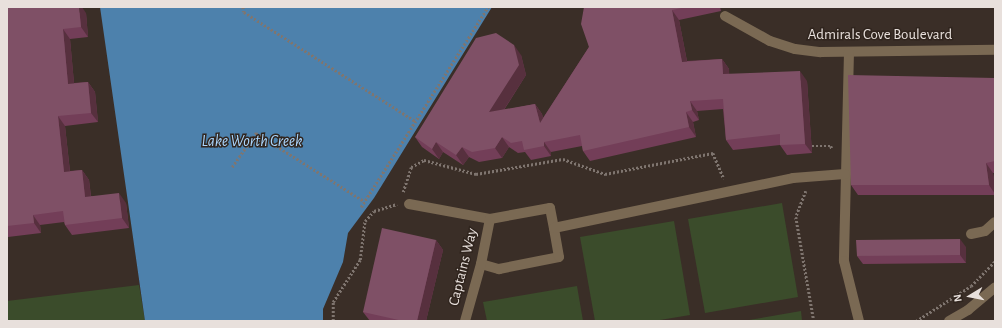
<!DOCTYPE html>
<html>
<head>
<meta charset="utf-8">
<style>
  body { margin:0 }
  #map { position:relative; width:1002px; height:328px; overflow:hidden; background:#3a2e27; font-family:"Alegreya Sans",sans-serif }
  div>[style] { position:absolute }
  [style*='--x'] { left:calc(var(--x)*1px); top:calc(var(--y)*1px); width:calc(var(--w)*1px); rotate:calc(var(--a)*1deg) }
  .green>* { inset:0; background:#3b4c2b }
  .water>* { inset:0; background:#4d81ac }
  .path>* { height:2.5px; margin-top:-1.25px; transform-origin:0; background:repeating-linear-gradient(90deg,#7f756f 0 2px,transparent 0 4px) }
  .minor>* { height:10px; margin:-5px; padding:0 5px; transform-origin:5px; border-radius:5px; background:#7a6953 }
  .wall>* { inset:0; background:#733e58 }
  .shaded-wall>* { inset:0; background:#57303e }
  .building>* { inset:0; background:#7f5066 }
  span { translate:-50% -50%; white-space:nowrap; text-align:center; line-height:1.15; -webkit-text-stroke:3px #30251e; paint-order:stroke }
  .street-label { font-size:15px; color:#e8e0dc }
  .water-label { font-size:16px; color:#abd6fd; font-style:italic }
  .frame { position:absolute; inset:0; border:8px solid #e8e0dc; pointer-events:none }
  .north { position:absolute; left:950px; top:276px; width:40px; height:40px; -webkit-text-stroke:3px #30251e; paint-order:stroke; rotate:260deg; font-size:11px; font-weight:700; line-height:16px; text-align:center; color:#e8e0dc }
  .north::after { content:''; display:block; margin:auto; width:14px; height:18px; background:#e8e0dc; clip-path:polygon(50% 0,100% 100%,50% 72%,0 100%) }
</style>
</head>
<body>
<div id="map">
  <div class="green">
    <div style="clip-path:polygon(782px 203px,798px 297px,705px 313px,688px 219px)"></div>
    <div style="clip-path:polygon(674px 221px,690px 315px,654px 321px,595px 321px,580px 237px)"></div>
    <div style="clip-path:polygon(139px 285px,145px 321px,7px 321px,7px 301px)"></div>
    <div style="clip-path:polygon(577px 286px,583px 321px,487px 321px,483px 302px)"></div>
    <div style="clip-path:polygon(801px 311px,802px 321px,743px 321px)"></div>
  </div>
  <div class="water">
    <div style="clip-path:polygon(100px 7px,492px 7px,374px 198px,348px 233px,343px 262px,323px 309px,323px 321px,145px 321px)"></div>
  </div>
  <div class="path">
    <div style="--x:243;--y:7;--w:5;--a:79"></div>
    <div style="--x:244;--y:12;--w:203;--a:32.5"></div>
    <div style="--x:812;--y:146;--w:19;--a:0"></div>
    <div style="--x:831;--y:146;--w:3;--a:72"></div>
    <div style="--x:232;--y:167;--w:42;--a:-54.8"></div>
    <div style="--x:256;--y:133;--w:128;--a:32.2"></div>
    <div style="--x:806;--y:191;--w:28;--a:111"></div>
    <div style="--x:796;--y:217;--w:106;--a:80.2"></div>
    <div style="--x:403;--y:192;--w:26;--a:-72"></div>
    <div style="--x:411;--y:167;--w:15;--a:-28"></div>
    <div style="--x:424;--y:160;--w:54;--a:15.1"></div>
    <div style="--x:476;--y:174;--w:88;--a:-9.8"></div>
    <div style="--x:563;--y:159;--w:45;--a:19.7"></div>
    <div style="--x:605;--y:174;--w:110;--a:-11"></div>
    <div style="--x:713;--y:153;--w:28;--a:67"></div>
    <div style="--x:361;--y:207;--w:237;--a:-57.6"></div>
    <div style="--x:333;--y:321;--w:19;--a:-90"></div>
    <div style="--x:333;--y:302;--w:50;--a:-57.3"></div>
    <div style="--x:360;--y:260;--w:39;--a:-83"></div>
    <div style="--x:365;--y:221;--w:13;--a:-48"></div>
    <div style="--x:374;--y:211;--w:24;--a:-17"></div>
    <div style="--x:916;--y:321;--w:65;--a:-32.5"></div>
    <div style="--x:971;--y:286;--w:35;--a:-46"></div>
  </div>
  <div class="minor">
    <div style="--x:725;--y:16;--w:51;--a:29.1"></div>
    <div style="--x:770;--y:41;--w:26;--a:18"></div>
    <div style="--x:795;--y:49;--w:26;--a:7"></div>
    <div style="--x:821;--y:52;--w:174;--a:-0.7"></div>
    <div style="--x:849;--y:52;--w:209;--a:91.4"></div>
    <div style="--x:844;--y:261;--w:62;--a:76"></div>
    <div style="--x:409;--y:204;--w:82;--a:10.5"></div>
    <div style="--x:490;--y:219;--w:61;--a:-10.4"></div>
    <div style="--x:550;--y:208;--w:20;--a:79"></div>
    <div style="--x:971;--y:234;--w:14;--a:-12"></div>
    <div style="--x:985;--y:231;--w:13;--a:-42"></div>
    <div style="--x:481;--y:264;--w:19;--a:16"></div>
    <div style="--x:499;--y:269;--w:61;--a:-11.3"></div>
    <div style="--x:559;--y:257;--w:29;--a:-100"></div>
    <div style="--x:554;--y:228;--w:244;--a:-11.8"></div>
    <div style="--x:793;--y:178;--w:52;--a:-4.4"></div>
    <div style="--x:465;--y:321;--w:59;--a:-74.3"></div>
    <div style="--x:481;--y:264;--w:46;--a:-78.7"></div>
    <div style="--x:949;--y:321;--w:22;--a:-30"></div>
    <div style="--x:968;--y:310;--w:35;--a:-40"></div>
  </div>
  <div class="wall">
    <div style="clip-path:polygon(7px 7px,86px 13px,88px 37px,70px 39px,74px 83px,88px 82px,95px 92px,98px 122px,65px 126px,70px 171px,82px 170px,89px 180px,91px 196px,126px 203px,129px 228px,72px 235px,65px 225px,64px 222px,40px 225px,41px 233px,8px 237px,7px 235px)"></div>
    <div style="clip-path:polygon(584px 7px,720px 7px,721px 11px,679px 20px,687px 61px,722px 59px,729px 69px,729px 74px,807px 81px,812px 153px,787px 155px,780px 145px,733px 150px,726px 140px,723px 109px,697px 111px,699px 120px,693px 122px,696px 137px,590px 161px,583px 151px,582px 146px,551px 152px,551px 156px,531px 160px,525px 152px,518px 153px,509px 147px,502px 158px,479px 162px,469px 157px,463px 165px,443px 152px,439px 159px,422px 147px,415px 137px,521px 55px,526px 75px,504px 110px,535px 104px,542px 114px,543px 118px,589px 47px)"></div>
    <div style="clip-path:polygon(995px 78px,995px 173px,993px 173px,995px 187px,995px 195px,858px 195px,851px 185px)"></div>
    <div style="clip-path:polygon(436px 240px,443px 250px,426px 321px,370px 321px,363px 312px)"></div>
    <div style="clip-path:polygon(966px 247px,966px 263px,863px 264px,857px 256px)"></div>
  </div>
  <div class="shaded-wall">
    <div style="clip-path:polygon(79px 7px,82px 7px,86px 13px,88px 37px,81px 27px)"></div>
    <div style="clip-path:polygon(672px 10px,679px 20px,689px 72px,682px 62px)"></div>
    <div style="clip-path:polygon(63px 29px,70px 39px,75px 94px,68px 84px)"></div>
    <div style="clip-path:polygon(514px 45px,521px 55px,526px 75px,496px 122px,489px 112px)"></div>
    <div style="clip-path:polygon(722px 59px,729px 69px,730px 84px,723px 74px)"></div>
    <div style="clip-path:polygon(800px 71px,807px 81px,812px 153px,805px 144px)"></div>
    <div style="clip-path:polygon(88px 82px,95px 92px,98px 122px,91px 113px)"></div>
    <div style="clip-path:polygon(690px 101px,697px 111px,699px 120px,692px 110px)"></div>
    <div style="clip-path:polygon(535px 104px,542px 114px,547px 133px,540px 123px)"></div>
    <div style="clip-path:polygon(686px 112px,693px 122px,696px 137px,689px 127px)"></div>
    <div style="clip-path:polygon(58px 116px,65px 126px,71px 182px,64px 172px)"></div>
    <div style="clip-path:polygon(502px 137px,509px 147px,502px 158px,495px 148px)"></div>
    <div style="clip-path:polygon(436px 142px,443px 152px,439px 159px,432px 149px)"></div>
    <div style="clip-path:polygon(544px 142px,551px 152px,551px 156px,544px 146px)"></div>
    <div style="clip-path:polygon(462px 147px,469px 157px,463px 165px,456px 155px)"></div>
    <div style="clip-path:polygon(986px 163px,993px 173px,995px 187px,995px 194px,989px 185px)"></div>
    <div style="clip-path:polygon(82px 170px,89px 180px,92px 207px,85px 197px)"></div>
    <div style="clip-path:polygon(119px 193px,126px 203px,129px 228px,122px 218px)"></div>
    <div style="clip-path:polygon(33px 215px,40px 225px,41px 233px,34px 223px)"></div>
    <div style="clip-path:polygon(960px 239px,966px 247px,966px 263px,960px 255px)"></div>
    <div style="clip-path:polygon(436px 240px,443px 250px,426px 321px,417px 321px)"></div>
  </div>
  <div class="building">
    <div style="clip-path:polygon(7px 7px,79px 7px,81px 27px,63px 29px,68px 84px,88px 82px,91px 113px,58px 116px,64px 172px,82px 170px,85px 197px,119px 193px,122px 218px,65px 225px,63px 211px,33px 215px,34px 223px,7px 226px)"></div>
    <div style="clip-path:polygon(584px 7px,686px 7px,672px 10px,682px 62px,722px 59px,723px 74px,800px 71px,805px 144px,780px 145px,780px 134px,726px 140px,723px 99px,690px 101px,692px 110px,686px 112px,689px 127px,583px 151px,580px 135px,544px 142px,544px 146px,524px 150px,522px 141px,511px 143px,502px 137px,495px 148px,472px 152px,462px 147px,456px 155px,436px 142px,432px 149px,415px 137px,476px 38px,496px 33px,514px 45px,519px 65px,489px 112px,535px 104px,540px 123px,589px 47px,581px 24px)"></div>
    <div style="clip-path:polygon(848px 75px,995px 78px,995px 161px,986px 163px,989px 185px,851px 185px)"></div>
    <div style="clip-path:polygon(382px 228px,436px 240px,417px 321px,403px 321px,363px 312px)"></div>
    <div style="clip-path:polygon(960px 239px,960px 255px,857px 256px,856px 240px)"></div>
  </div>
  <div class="street-label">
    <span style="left:880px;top:35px">Admirals Cove Boulevard</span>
    <span style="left:463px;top:267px;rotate:-76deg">Captains Way</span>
  </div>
  <div class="water-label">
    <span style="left:252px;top:141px">Lake Worth Creek</span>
  </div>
  <div class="frame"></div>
  <div class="north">N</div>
</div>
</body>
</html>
